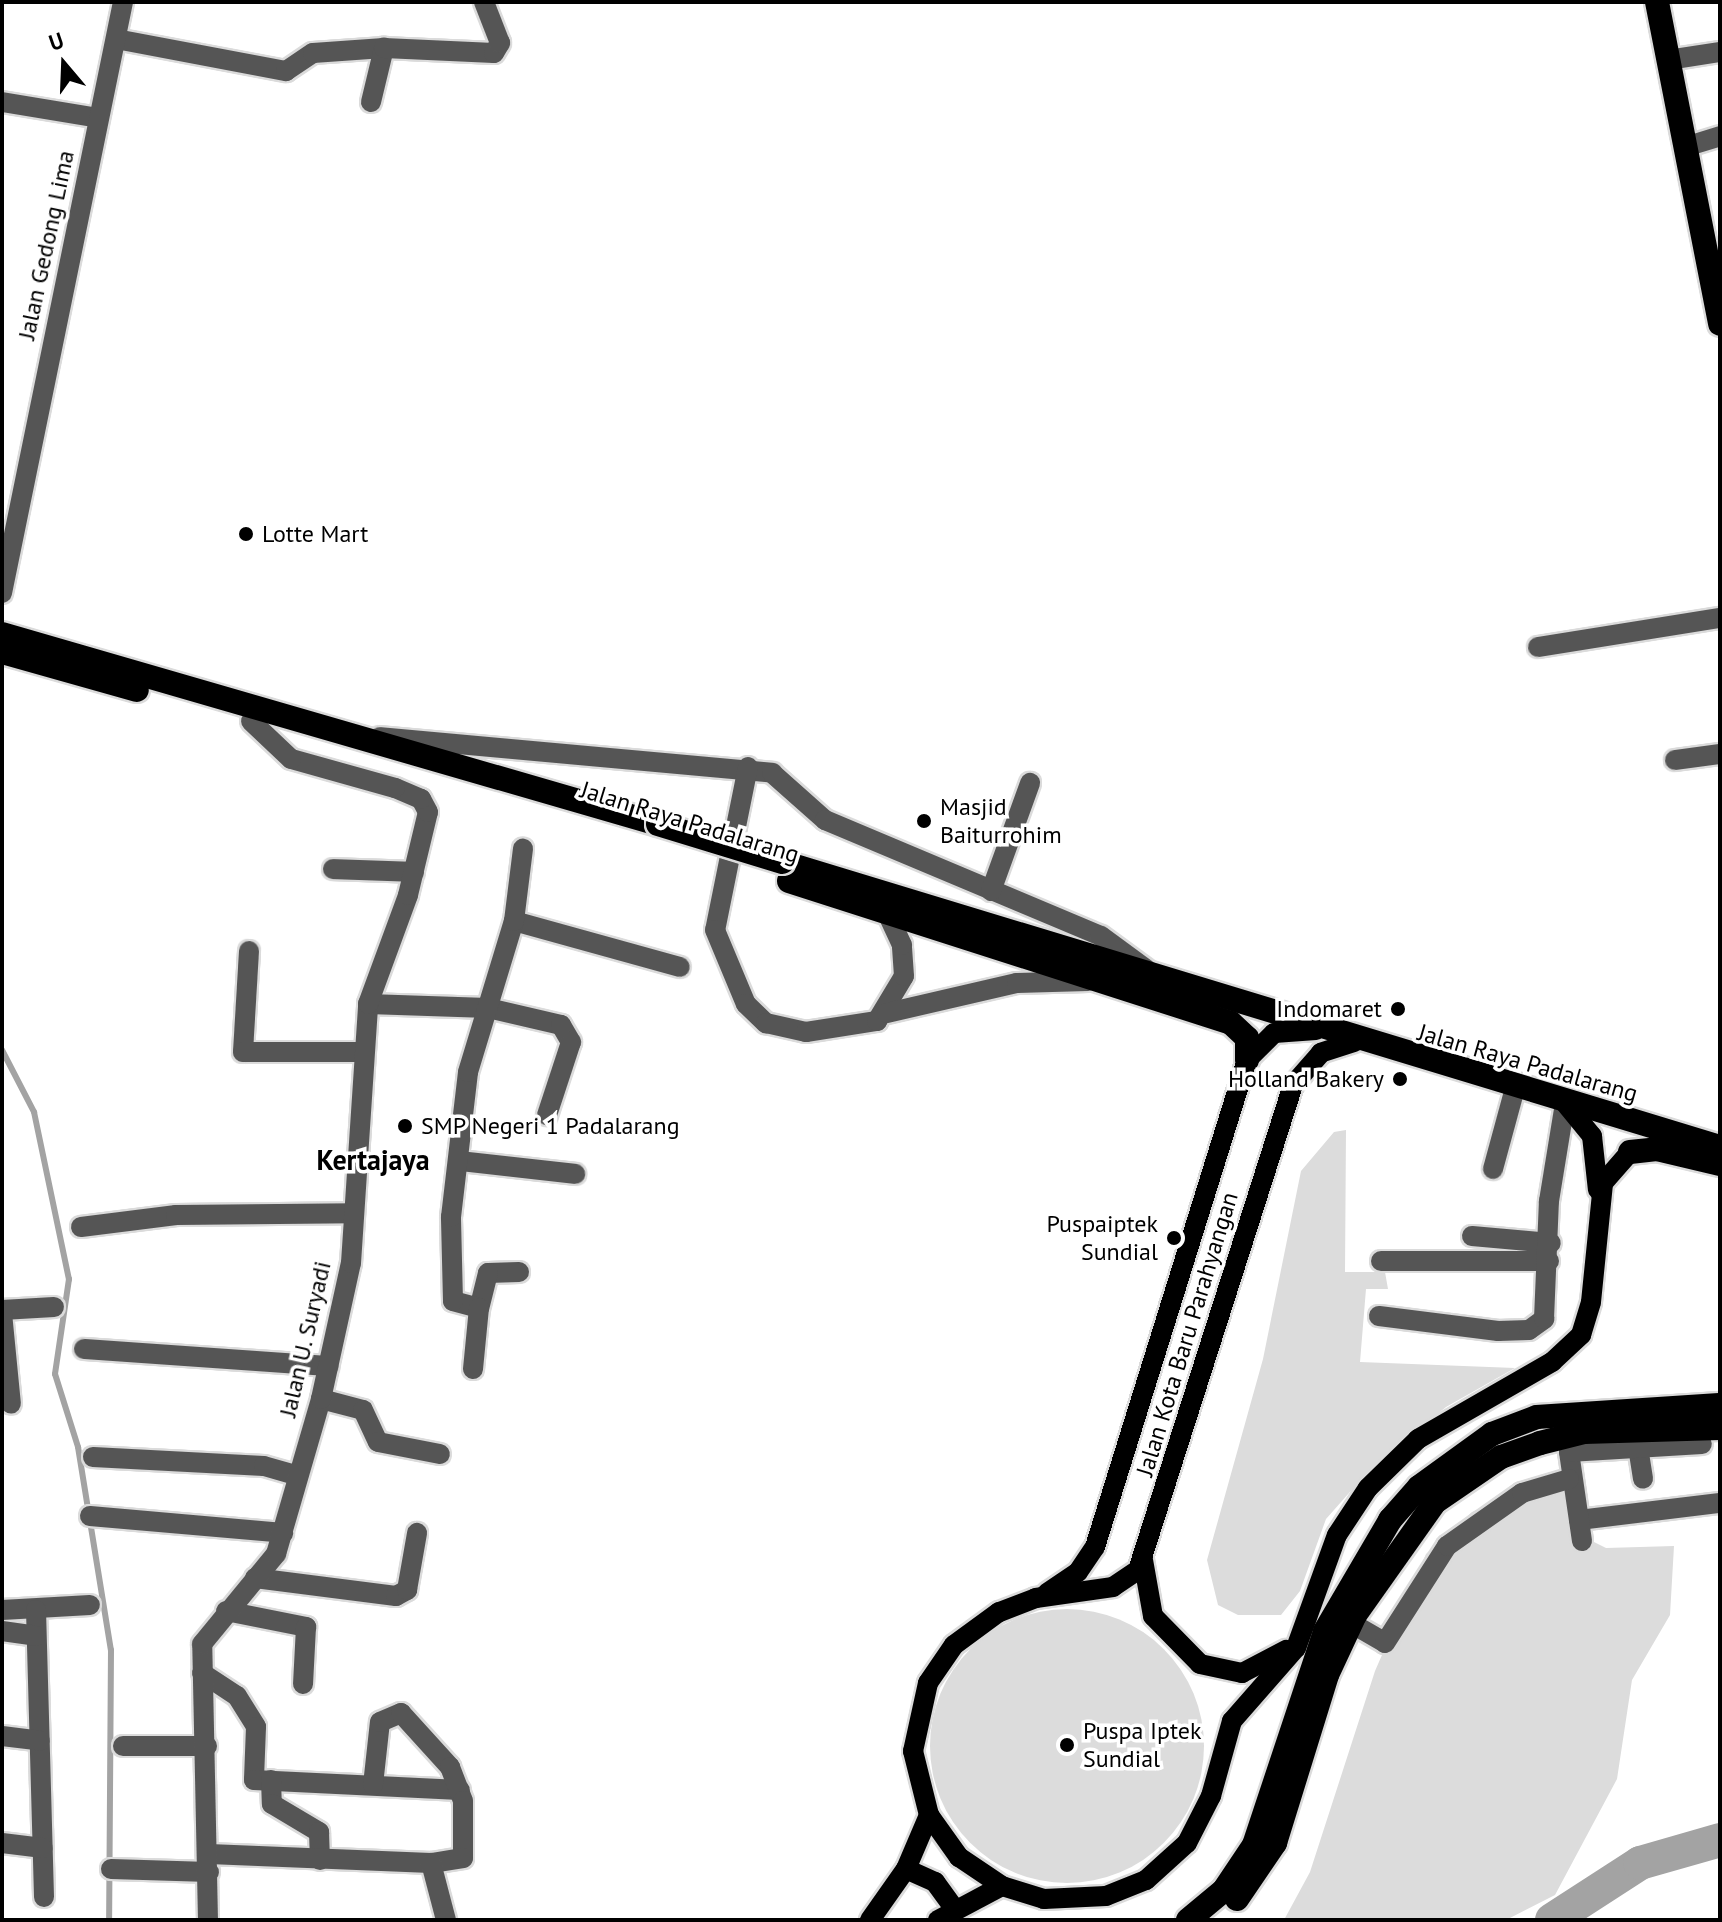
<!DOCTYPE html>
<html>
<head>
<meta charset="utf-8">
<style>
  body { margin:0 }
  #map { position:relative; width:1722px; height:1922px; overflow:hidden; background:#fff; font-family:"PT Sans",sans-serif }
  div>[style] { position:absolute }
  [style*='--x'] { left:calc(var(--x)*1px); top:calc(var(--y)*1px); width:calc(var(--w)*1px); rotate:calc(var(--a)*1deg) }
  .green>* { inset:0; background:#dcdcdc }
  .round { border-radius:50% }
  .stream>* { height:6px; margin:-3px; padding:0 3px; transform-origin:3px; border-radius:3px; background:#a3a3a3 }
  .river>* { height:34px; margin:-17px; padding:0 17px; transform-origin:17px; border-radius:17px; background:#a3a3a3 }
  .roads { filter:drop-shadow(2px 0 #dbdbdb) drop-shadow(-2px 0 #dbdbdb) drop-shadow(0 2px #dbdbdb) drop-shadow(0 -2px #dbdbdb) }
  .minor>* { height:20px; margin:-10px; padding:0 10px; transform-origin:10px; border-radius:10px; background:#555 }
  .major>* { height:20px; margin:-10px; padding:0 10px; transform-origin:10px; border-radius:10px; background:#000 }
  .highway>* { height:24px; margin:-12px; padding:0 12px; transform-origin:12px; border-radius:12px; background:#000 }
  .bridges { filter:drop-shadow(2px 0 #dbdbdb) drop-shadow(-2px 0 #dbdbdb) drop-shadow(0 2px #dbdbdb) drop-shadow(0 -2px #dbdbdb) }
  .highway-bridge>* { height:24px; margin:-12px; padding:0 12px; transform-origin:12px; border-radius:12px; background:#000 }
  .dots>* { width:22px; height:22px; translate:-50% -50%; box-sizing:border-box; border:4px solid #fff; border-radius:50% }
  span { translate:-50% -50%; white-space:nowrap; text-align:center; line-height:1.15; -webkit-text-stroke:7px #fff; paint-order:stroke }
  .street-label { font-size:24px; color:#000 }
  .poi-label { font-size:24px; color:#000 }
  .left { translate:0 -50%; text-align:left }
  .right { translate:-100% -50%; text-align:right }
  .quarter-label { font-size:28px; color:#000; font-weight:700 }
  .frame { position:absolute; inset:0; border:4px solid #000; pointer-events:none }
  .north { position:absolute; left:24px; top:24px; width:80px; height:80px; -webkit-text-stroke:6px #fff; paint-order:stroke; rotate:341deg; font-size:22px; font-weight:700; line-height:32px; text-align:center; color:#000 }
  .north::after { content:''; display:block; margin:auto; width:28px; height:36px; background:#000; clip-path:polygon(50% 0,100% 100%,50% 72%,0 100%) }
</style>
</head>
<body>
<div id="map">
  <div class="green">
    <div style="clip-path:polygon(1346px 1130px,1345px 1272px,1385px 1272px,1388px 1289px,1366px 1289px,1360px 1362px,1515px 1368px,1446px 1407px,1372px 1467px,1326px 1519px,1300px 1591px,1281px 1615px,1238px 1615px,1218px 1605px,1207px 1560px,1263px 1359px,1301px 1171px,1334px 1132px)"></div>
    <div style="clip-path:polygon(1552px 1475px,1568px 1475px,1590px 1540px,1606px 1548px,1674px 1546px,1670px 1615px,1632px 1680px,1617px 1779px,1555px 1895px,1506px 1920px,1284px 1920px,1310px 1872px,1375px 1671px,1426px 1554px,1472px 1512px)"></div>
    <div class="round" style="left:930px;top:1609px;width:274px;height:274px"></div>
  </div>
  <div class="stream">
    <div style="--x:2;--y:1050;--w:70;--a:62.7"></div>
    <div style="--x:34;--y:1112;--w:171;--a:78.2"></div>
    <div style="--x:69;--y:1279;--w:96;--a:98.4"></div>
    <div style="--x:55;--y:1374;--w:77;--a:72.5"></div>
    <div style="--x:78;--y:1447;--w:206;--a:80.8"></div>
    <div style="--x:111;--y:1650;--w:270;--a:90.4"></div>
  </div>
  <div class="river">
    <div style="--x:1552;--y:1920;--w:105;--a:-32.9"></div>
    <div style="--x:1640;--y:1863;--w:83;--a:-16"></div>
  </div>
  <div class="roads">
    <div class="minor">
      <div style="--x:116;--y:39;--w:173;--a:10.7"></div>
      <div style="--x:286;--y:71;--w:32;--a:-34"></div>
      <div style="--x:313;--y:53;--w:71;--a:-4"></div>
      <div style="--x:1668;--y:60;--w:53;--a:-8.7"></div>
      <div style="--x:2;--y:102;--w:98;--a:9.4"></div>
      <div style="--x:371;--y:102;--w:56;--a:-76.5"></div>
      <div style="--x:384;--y:48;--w:110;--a:2.6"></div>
      <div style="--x:494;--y:53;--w:12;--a:-59"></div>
      <div style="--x:500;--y:43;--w:44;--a:-111.3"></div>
      <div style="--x:1685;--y:147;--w:37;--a:-17"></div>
      <div style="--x:2;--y:593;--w:603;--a:-78.43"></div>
      <div style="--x:1538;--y:647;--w:184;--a:-9.1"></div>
      <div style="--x:380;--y:737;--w:394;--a:5.2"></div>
      <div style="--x:772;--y:773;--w:71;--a:41.6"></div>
      <div style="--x:825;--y:820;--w:299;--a:22.8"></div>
      <div style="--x:1101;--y:936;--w:56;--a:36.3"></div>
      <div style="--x:1675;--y:760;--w:45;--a:-7.6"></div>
      <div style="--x:748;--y:767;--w:166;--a:101.4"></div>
      <div style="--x:715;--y:930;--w:80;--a:67.3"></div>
      <div style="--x:746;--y:1004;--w:28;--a:44"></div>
      <div style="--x:766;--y:1023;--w:41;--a:12.7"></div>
      <div style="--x:806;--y:1032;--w:72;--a:-8.8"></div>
      <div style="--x:877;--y:1021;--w:52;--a:-59"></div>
      <div style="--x:904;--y:976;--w:31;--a:-94"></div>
      <div style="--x:902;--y:945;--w:35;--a:-115"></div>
      <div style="--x:333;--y:869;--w:81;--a:2.1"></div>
      <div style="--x:991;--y:891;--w:115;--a:-70.1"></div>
      <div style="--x:514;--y:921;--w:172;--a:15.5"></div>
      <div style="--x:249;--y:951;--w:101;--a:93.4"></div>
      <div style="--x:243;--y:1052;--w:119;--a:0"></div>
      <div style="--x:368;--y:1004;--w:120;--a:1.9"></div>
      <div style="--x:488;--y:1008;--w:75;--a:13.1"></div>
      <div style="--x:561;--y:1025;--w:20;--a:60"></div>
      <div style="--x:571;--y:1042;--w:77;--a:108.2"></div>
      <div style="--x:887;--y:1013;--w:133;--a:-13"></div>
      <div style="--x:1017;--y:983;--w:71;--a:-1.6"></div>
      <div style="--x:460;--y:1161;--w:116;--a:6.4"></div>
      <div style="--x:1493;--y:1169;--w:84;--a:-74.8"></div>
      <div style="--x:81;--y:1227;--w:96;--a:-7.2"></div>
      <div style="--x:176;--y:1215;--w:178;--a:-0.6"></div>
      <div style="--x:1472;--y:1236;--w:79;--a:5.1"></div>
      <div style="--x:1381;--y:1261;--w:168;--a:0"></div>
      <div style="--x:519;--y:1272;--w:31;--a:178"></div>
      <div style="--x:488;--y:1273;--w:36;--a:104"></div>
      <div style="--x:479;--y:1308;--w:27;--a:-165"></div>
      <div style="--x:453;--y:1301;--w:84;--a:-91.4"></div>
      <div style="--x:451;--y:1217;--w:146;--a:-83.3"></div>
      <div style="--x:468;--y:1072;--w:158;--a:-73.1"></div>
      <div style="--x:514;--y:921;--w:73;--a:-82.9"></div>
      <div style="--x:2;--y:1310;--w:52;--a:-3.3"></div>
      <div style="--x:2;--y:1313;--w:91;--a:84.4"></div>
      <div style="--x:1379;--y:1316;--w:120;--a:7.2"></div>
      <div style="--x:1498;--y:1331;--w:31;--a:-2"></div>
      <div style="--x:1529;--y:1330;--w:19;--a:-36"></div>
      <div style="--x:1544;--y:1319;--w:118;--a:-87.6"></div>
      <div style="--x:1549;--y:1201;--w:99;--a:-80.7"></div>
      <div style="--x:84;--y:1349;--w:245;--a:4"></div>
      <div style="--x:473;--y:1369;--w:61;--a:-84.4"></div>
      <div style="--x:321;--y:1399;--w:43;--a:14.7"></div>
      <div style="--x:363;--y:1410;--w:35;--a:65"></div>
      <div style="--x:378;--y:1442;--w:63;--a:11"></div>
      <div style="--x:1638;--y:1447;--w:32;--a:81"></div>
      <div style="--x:93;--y:1457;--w:171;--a:3"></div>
      <div style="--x:264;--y:1466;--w:35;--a:16"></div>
      <div style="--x:90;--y:1516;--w:194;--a:5"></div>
      <div style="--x:1579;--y:1520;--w:142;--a:-6.9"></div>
      <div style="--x:1582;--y:1541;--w:90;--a:-98.3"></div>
      <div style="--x:1569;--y:1452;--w:133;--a:-3.4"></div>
      <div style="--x:255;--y:1578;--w:142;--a:7.3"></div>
      <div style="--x:396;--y:1596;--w:13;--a:-29"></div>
      <div style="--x:407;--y:1590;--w:58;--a:-80"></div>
      <div style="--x:2;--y:1610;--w:88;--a:-3.3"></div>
      <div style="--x:36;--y:1610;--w:287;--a:88.4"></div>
      <div style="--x:226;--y:1611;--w:82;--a:11.3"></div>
      <div style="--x:306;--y:1627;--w:57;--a:93"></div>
      <div style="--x:1351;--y:1623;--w:39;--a:30"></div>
      <div style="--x:1385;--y:1643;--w:115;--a:-57.4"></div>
      <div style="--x:1447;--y:1546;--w:92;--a:-35.2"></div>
      <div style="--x:1522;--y:1493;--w:49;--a:-16.6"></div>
      <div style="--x:2;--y:1631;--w:34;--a:8"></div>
      <div style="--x:202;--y:1673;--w:42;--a:33.3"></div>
      <div style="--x:237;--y:1696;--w:36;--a:58"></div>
      <div style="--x:256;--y:1727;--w:53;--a:92.2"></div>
      <div style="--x:254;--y:1780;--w:206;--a:2.8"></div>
      <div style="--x:2;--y:1736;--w:38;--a:7"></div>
      <div style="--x:123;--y:1746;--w:84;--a:0"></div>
      <div style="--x:271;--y:1780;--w:24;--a:88"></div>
      <div style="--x:272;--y:1804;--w:55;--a:30.8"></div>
      <div style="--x:319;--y:1832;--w:28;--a:88"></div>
      <div style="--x:373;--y:1785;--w:63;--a:-83.7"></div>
      <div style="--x:380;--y:1722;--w:23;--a:-23"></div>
      <div style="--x:401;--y:1713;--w:73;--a:47.8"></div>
      <div style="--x:450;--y:1767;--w:36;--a:69"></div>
      <div style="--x:463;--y:1801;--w:57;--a:90"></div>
      <div style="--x:463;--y:1858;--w:32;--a:171"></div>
      <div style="--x:2;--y:1843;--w:41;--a:7"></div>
      <div style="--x:209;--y:1854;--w:222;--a:2.3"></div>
      <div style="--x:431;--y:1863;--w:59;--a:75.3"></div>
      <div style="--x:111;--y:1869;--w:98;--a:1.8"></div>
      <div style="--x:208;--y:1920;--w:276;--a:-91.2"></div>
      <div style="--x:202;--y:1644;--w:117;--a:-50.6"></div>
      <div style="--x:276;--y:1554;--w:161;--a:-73.8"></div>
      <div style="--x:321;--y:1399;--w:139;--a:-77.6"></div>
      <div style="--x:351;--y:1263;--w:260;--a:-86.2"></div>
      <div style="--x:368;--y:1004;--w:116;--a:-69.8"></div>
      <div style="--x:408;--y:895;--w:85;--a:-76.5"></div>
      <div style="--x:428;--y:812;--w:15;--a:-118"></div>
      <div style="--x:421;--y:799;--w:28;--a:-157"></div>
      <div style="--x:395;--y:788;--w:108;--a:-164.4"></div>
      <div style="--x:291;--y:759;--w:55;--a:-136.5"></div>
    </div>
    <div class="major">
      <div style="--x:1354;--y:1042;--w:35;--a:162"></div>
      <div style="--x:1321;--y:1053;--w:43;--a:131.2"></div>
      <div style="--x:1293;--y:1085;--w:509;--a:107.72"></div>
      <div style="--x:1138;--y:1570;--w:30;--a:146"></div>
      <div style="--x:1113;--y:1587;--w:78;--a:171.9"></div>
      <div style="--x:1036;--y:1598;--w:40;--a:159"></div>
      <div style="--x:999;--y:1612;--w:56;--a:143.7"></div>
      <div style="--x:954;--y:1645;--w:46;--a:124.4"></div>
      <div style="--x:928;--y:1683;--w:70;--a:102.4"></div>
      <div style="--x:913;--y:1751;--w:66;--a:76"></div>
      <div style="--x:929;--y:1815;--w:52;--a:54.5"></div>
      <div style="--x:959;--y:1857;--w:52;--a:34"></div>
      <div style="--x:1002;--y:1886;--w:44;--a:17.2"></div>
      <div style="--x:1044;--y:1899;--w:62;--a:-2.8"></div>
      <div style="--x:1106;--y:1896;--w:43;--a:-21.8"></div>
      <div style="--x:1146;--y:1880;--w:55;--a:-42.1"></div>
      <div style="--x:1187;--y:1843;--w:53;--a:-62.9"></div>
      <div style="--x:1211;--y:1796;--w:78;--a:-74.4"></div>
      <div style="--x:1232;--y:1721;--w:97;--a:-48.8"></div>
      <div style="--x:1296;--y:1648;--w:120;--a:-70.1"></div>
      <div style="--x:1337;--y:1535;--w:56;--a:-56.6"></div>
      <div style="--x:1368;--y:1488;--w:70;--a:-44.4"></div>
      <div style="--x:1418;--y:1439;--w:155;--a:-29.9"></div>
      <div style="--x:1552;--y:1362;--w:40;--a:-43"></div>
      <div style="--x:1581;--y:1335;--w:34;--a:-73"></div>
      <div style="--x:1591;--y:1302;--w:120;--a:-84.2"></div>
      <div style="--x:1603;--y:1183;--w:41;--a:-48.9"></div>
      <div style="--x:1565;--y:1103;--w:43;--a:50.7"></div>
      <div style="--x:1592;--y:1136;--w:54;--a:83.7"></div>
      <div style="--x:1143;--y:1560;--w:57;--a:79.9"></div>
      <div style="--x:1153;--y:1616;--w:67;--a:45.6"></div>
      <div style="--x:1200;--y:1664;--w:43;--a:12.1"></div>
      <div style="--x:1242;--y:1673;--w:50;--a:-27.6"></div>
      <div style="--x:1047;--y:1593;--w:37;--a:-34"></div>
      <div style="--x:1078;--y:1572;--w:30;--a:-56"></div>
      <div style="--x:1095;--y:1547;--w:510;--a:-72.67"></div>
      <div style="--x:1247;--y:1060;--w:38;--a:-45"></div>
      <div style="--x:1274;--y:1033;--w:42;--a:-4.1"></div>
      <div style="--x:906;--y:1869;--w:32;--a:24"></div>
      <div style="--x:935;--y:1882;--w:32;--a:54"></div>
      <div style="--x:870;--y:1920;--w:62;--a:-54.8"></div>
      <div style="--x:906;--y:1869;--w:59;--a:-66.9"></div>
      <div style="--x:938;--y:1920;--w:72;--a:-28"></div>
    </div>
    <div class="highway">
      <div style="--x:1657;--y:2;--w:328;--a:78.9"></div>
      <div style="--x:2;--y:634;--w:683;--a:16.15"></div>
      <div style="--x:2;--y:652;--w:140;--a:15.7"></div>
      <div style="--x:782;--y:862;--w:980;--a:16.9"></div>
      <div style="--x:789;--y:881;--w:464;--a:17.8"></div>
      <div style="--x:1231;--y:1023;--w:22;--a:43"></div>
      <div style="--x:1247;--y:1038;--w:22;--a:90"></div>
      <div style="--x:1630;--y:1152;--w:27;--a:-6"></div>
      <div style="--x:1657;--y:1149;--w:65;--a:13.4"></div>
      <div style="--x:1237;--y:1899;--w:68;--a:-55.8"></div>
      <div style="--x:1275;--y:1843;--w:176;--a:-72.8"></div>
      <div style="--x:1327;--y:1675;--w:66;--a:-65"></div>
      <div style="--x:1355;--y:1615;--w:138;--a:-54.7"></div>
      <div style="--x:1435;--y:1502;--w:80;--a:-34.3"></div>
      <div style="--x:1501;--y:1457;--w:41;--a:-19.7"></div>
      <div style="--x:1540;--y:1443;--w:45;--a:-14"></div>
      <div style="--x:1584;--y:1432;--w:136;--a:-1.7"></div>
      <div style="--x:1188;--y:1920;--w:47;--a:-39.8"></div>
      <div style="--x:1224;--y:1890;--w:54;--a:-56.3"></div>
      <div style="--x:1254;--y:1845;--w:225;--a:-71.6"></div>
      <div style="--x:1325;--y:1631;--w:129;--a:-59.6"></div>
      <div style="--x:1390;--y:1520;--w:44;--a:-48.7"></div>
      <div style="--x:1419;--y:1487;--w:90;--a:-36"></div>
      <div style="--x:1492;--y:1434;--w:48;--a:-20.7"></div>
      <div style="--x:1537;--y:1417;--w:183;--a:-3.8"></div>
    </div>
  </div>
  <div class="bridges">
    <div class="highway-bridge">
      <div style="--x:658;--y:824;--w:130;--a:17"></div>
    </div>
  </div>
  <div class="dots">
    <div style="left:246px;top:534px;background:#000"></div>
    <div style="left:924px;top:821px;background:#000"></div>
    <div style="left:1398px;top:1009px;background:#000"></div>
    <div style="left:1400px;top:1079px;background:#000"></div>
    <div style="left:405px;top:1126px;background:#000"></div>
    <div style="left:1174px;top:1238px;background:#000"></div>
    <div style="left:1067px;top:1745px;background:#000"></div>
  </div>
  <div class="street-label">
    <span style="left:46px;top:245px;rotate:-78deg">Jalan Gedong Lima</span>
    <span style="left:690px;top:822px;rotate:17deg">Jalan Raya Padalarang</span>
    <span style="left:1528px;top:1063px;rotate:16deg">Jalan Raya Padalarang</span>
    <span style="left:1187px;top:1334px;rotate:-73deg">Jalan Kota Baru Parahyangan</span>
    <span style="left:305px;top:1339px;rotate:-77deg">Jalan U. Suryadi</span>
  </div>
  <div class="poi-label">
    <span class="left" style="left:262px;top:534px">Lotte Mart</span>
    <span class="left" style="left:940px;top:821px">Masjid<br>Baiturrohim</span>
    <span class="right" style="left:1382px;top:1009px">Indomaret</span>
    <span class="right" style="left:1384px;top:1079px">Holland Bakery</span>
    <span class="left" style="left:421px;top:1126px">SMP Negeri 1 Padalarang</span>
    <span class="right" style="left:1158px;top:1238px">Puspaiptek<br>Sundial</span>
    <span class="left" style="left:1083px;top:1745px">Puspa Iptek<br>Sundial</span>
  </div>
  <div class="quarter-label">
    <span style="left:373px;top:1160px">Kertajaya</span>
  </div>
  <div class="frame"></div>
  <div class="north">U</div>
</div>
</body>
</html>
